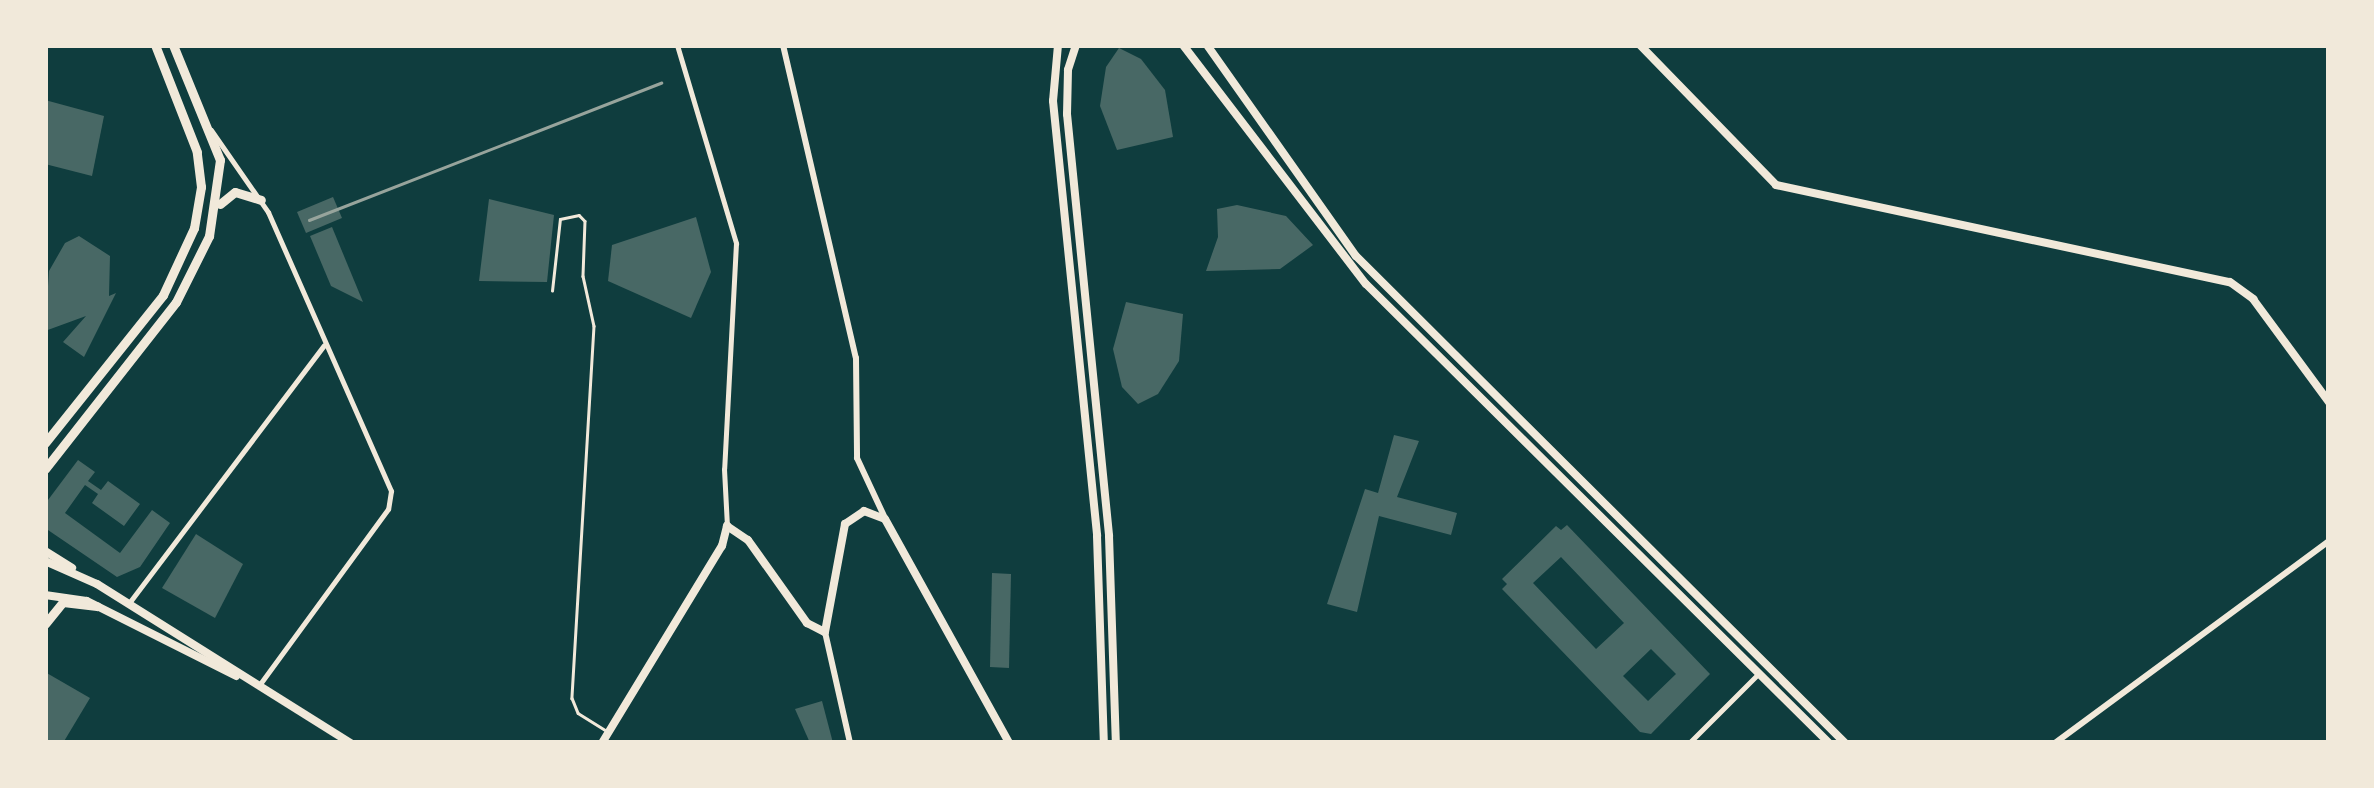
<!DOCTYPE html>
<html>
<head>
<meta charset="utf-8">
<style>
  body { margin:0 }
  #map { position:relative; width:2374px; height:788px; overflow:hidden; background:#0f3d3e; font-family:"Work Sans",sans-serif }
  div>[style] { position:absolute }
  [style*='--x'] { left:calc(var(--x)*1px); top:calc(var(--y)*1px); width:calc(var(--w)*1px); rotate:calc(var(--a)*1deg) }
  .building>* { inset:0; background:#486865 }
  .service>* { height:2.5px; margin:-1.25px; padding:0 1.25px; transform-origin:1.25px; border-radius:1.25px; background:#f1e9da }
  .minor>* { height:5px; margin:-2.5px; padding:0 2.5px; transform-origin:2.5px; border-radius:2.5px; background:#f1e9da }
  .tertiary>* { height:6px; margin:-3px; padding:0 3px; transform-origin:3px; border-radius:3px; background:#f1e9da }
  .secondary>* { height:8px; margin:-4px; padding:0 4px; transform-origin:4px; border-radius:4px; background:#f1e9da }
  .primary>* { height:8px; margin:-4px; padding:0 4px; transform-origin:4px; border-radius:4px; background:#f1e9da }
  .trunk>* { height:9px; margin:-4.5px; padding:0 4.5px; transform-origin:4.5px; border-radius:4.5px; background:#f1e9da }
  .rail>* { height:2.5px; margin:-1.25px; padding:0 1.25px; transform-origin:1.25px; border-radius:1.25px; background:#97a49c }
  span { translate:-50% -50%; white-space:nowrap; text-align:center; line-height:1.15; -webkit-text-stroke:10px #f1e9da; paint-order:stroke }
  .frame { position:absolute; inset:0; border:48px solid #f1e9da; pointer-events:none }
</style>
</head>
<body>
<div id="map">
  <div class="building">
    <div style="clip-path:polygon(1119px 48px,1141px 59px,1165px 90px,1173px 137px,1117px 150px,1100px 106px,1106px 67px)"></div>
    <div style="clip-path:polygon(45px 100px,104px 116px,92px 176px,45px 164px)"></div>
    <div style="clip-path:polygon(333px 197px,342px 218px,306px 233px,297px 212px)"></div>
    <div style="clip-path:polygon(489px 199px,554px 215px,547px 282px,479px 281px)"></div>
    <div style="clip-path:polygon(1237px 205px,1286px 216px,1313px 245px,1280px 269px,1206px 271px,1218px 237px,1217px 209px)"></div>
    <div style="clip-path:polygon(696px 217px,711px 272px,691px 318px,608px 281px,612px 245px)"></div>
    <div style="clip-path:polygon(332px 227px,363px 302px,331px 286px,310px 236px)"></div>
    <div style="clip-path:polygon(79px 236px,110px 256px,109px 296px,116px 293px,84px 357px,63px 342px,86px 316px,45px 331px,49px 271px,65px 243px)"></div>
    <div style="clip-path:polygon(1126px 302px,1183px 314px,1179px 361px,1158px 394px,1138px 404px,1122px 387px,1113px 349px)"></div>
    <div style="clip-path:polygon(1394px 435px,1419px 441px,1397px 497px,1457px 513px,1451px 535px,1379px 516px,1357px 612px,1327px 604px,1365px 489px,1378px 493px)"></div>
    <div style="clip-path:polygon(78px 460px,95px 472px,88px 481px,101px 490px,108px 481px,140px 504px,124px 526px,92px 503px,98px 494px,85px 485px,65px 513px,120px 553px,152px 510px,170px 523px,140px 567px,117px 577px,45px 528px,45px 504px)"></div>
    <div style="clip-path:polygon(evenodd,1567px 525px,1710px 674px,1651px 734px,1640px 732px,1502px 589px,1507px 584px,1502px 579px,1556px 526px,1561px 530px,1567px 525px,1561px 557px,1624px 623px,1596px 649px,1533px 583px,1561px 557px,1567px 525px,1651px 649px,1676px 674px,1648px 701px,1623px 676px,1651px 649px)"></div>
    <div style="clip-path:polygon(196px 534px,243px 564px,215px 618px,162px 588px)"></div>
    <div style="clip-path:polygon(992px 573px,1011px 574px,1009px 668px,990px 667px)"></div>
    <div style="clip-path:polygon(45px 672px,90px 698px,63px 743px,45px 743px)"></div>
    <div style="clip-path:polygon(822px 701px,833px 743px,810px 743px,795px 709px)"></div>
  </div>
  <div class="service">
    <div style="--x:552;--y:291;--w:72;--a:-83.7"></div>
    <div style="--x:560;--y:219;--w:19;--a:-12"></div>
    <div style="--x:579;--y:215;--w:8;--a:45"></div>
    <div style="--x:585;--y:221;--w:55;--a:92.1"></div>
    <div style="--x:583;--y:276;--w:51;--a:77.6"></div>
    <div style="--x:594;--y:326;--w:373;--a:93.4"></div>
    <div style="--x:572;--y:698;--w:16;--a:68"></div>
    <div style="--x:578;--y:713;--w:34;--a:32"></div>
  </div>
  <div class="minor">
    <div style="--x:677;--y:45;--w:207;--a:73.4"></div>
    <div style="--x:736;--y:243;--w:226;--a:93"></div>
    <div style="--x:724;--y:469;--w:57;--a:87"></div>
    <div style="--x:211;--y:130;--w:100;--a:55.2"></div>
    <div style="--x:268;--y:212;--w:305;--a:66.2"></div>
    <div style="--x:391;--y:491;--w:18;--a:99"></div>
    <div style="--x:388;--y:509;--w:218;--a:126.2"></div>
    <div style="--x:129;--y:603;--w:323;--a:-52.9"></div>
    <div style="--x:1689;--y:743;--w:98;--a:-45"></div>
  </div>
  <div class="tertiary">
    <div style="--x:783;--y:45;--w:321;--a:76.9"></div>
    <div style="--x:856;--y:358;--w:100;--a:89.4"></div>
    <div style="--x:857;--y:458;--w:66;--a:65"></div>
    <div style="--x:825;--y:632;--w:114;--a:77.3"></div>
    <div style="--x:2055;--y:743;--w:340;--a:-36.4"></div>
  </div>
  <div class="secondary">
    <div style="--x:1640;--y:45;--w:195;--a:45.8"></div>
    <div style="--x:1776;--y:185;--w:464;--a:12.1"></div>
    <div style="--x:2230;--y:282;--w:29;--a:36"></div>
    <div style="--x:2253;--y:299;--w:128;--a:53.6"></div>
    <div style="--x:602;--y:743;--w:231;--a:-58.7"></div>
    <div style="--x:722;--y:546;--w:21;--a:-76"></div>
    <div style="--x:727;--y:526;--w:25;--a:34"></div>
    <div style="--x:748;--y:540;--w:102;--a:54.6"></div>
    <div style="--x:807;--y:623;--w:20;--a:27"></div>
    <div style="--x:825;--y:632;--w:110;--a:-79.5"></div>
    <div style="--x:845;--y:524;--w:23;--a:-34"></div>
    <div style="--x:864;--y:511;--w:22;--a:21"></div>
    <div style="--x:885;--y:519;--w:256;--a:61"></div>
  </div>
  <div class="primary">
    <div style="--x:1058;--y:45;--w:56;--a:95.1"></div>
    <div style="--x:1053;--y:101;--w:437;--a:84.2"></div>
    <div style="--x:1097;--y:536;--w:207;--a:88.1"></div>
    <div style="--x:1076;--y:45;--w:26;--a:108"></div>
    <div style="--x:1068;--y:70;--w:44;--a:91.3"></div>
    <div style="--x:1067;--y:114;--w:424;--a:84.3"></div>
    <div style="--x:1109;--y:536;--w:207;--a:88.1"></div>
    <div style="--x:1183;--y:45;--w:301;--a:52.6"></div>
    <div style="--x:1366;--y:284;--w:652;--a:44.75"></div>
    <div style="--x:1207;--y:45;--w:258;--a:54.8"></div>
    <div style="--x:1356;--y:256;--w:690;--a:44.88"></div>
    <div style="--x:45;--y:551;--w:32;--a:32"></div>
    <div style="--x:45;--y:561;--w:57;--a:23.9"></div>
    <div style="--x:97;--y:584;--w:299;--a:32.1"></div>
    <div style="--x:45;--y:595;--w:42;--a:8.1"></div>
    <div style="--x:87;--y:601;--w:167;--a:26.7"></div>
  </div>
  <div class="trunk">
    <div style="--x:220;--y:204;--w:19;--a:-39"></div>
    <div style="--x:235;--y:192;--w:27;--a:17"></div>
    <div style="--x:45;--y:443;--w:189;--a:-51.4"></div>
    <div style="--x:163;--y:295;--w:74;--a:-65.2"></div>
    <div style="--x:194;--y:228;--w:42;--a:-80.3"></div>
    <div style="--x:201;--y:187;--w:35;--a:-97"></div>
    <div style="--x:197;--y:152;--w:115;--a:-111.4"></div>
    <div style="--x:45;--y:469;--w:212;--a:-51.9"></div>
    <div style="--x:176;--y:302;--w:74;--a:-63.4"></div>
    <div style="--x:209;--y:236;--w:77;--a:-81.8"></div>
    <div style="--x:220;--y:160;--w:124;--a:-112.2"></div>
    <div style="--x:45;--y:624;--w:28;--a:-51"></div>
    <div style="--x:63;--y:602;--w:34;--a:7"></div>
  </div>
  <div class="rail">
    <div style="--x:309;--y:220;--w:378;--a:-21.3"></div>
  </div>
  <div class="frame"></div>
</div>
</body>
</html>
